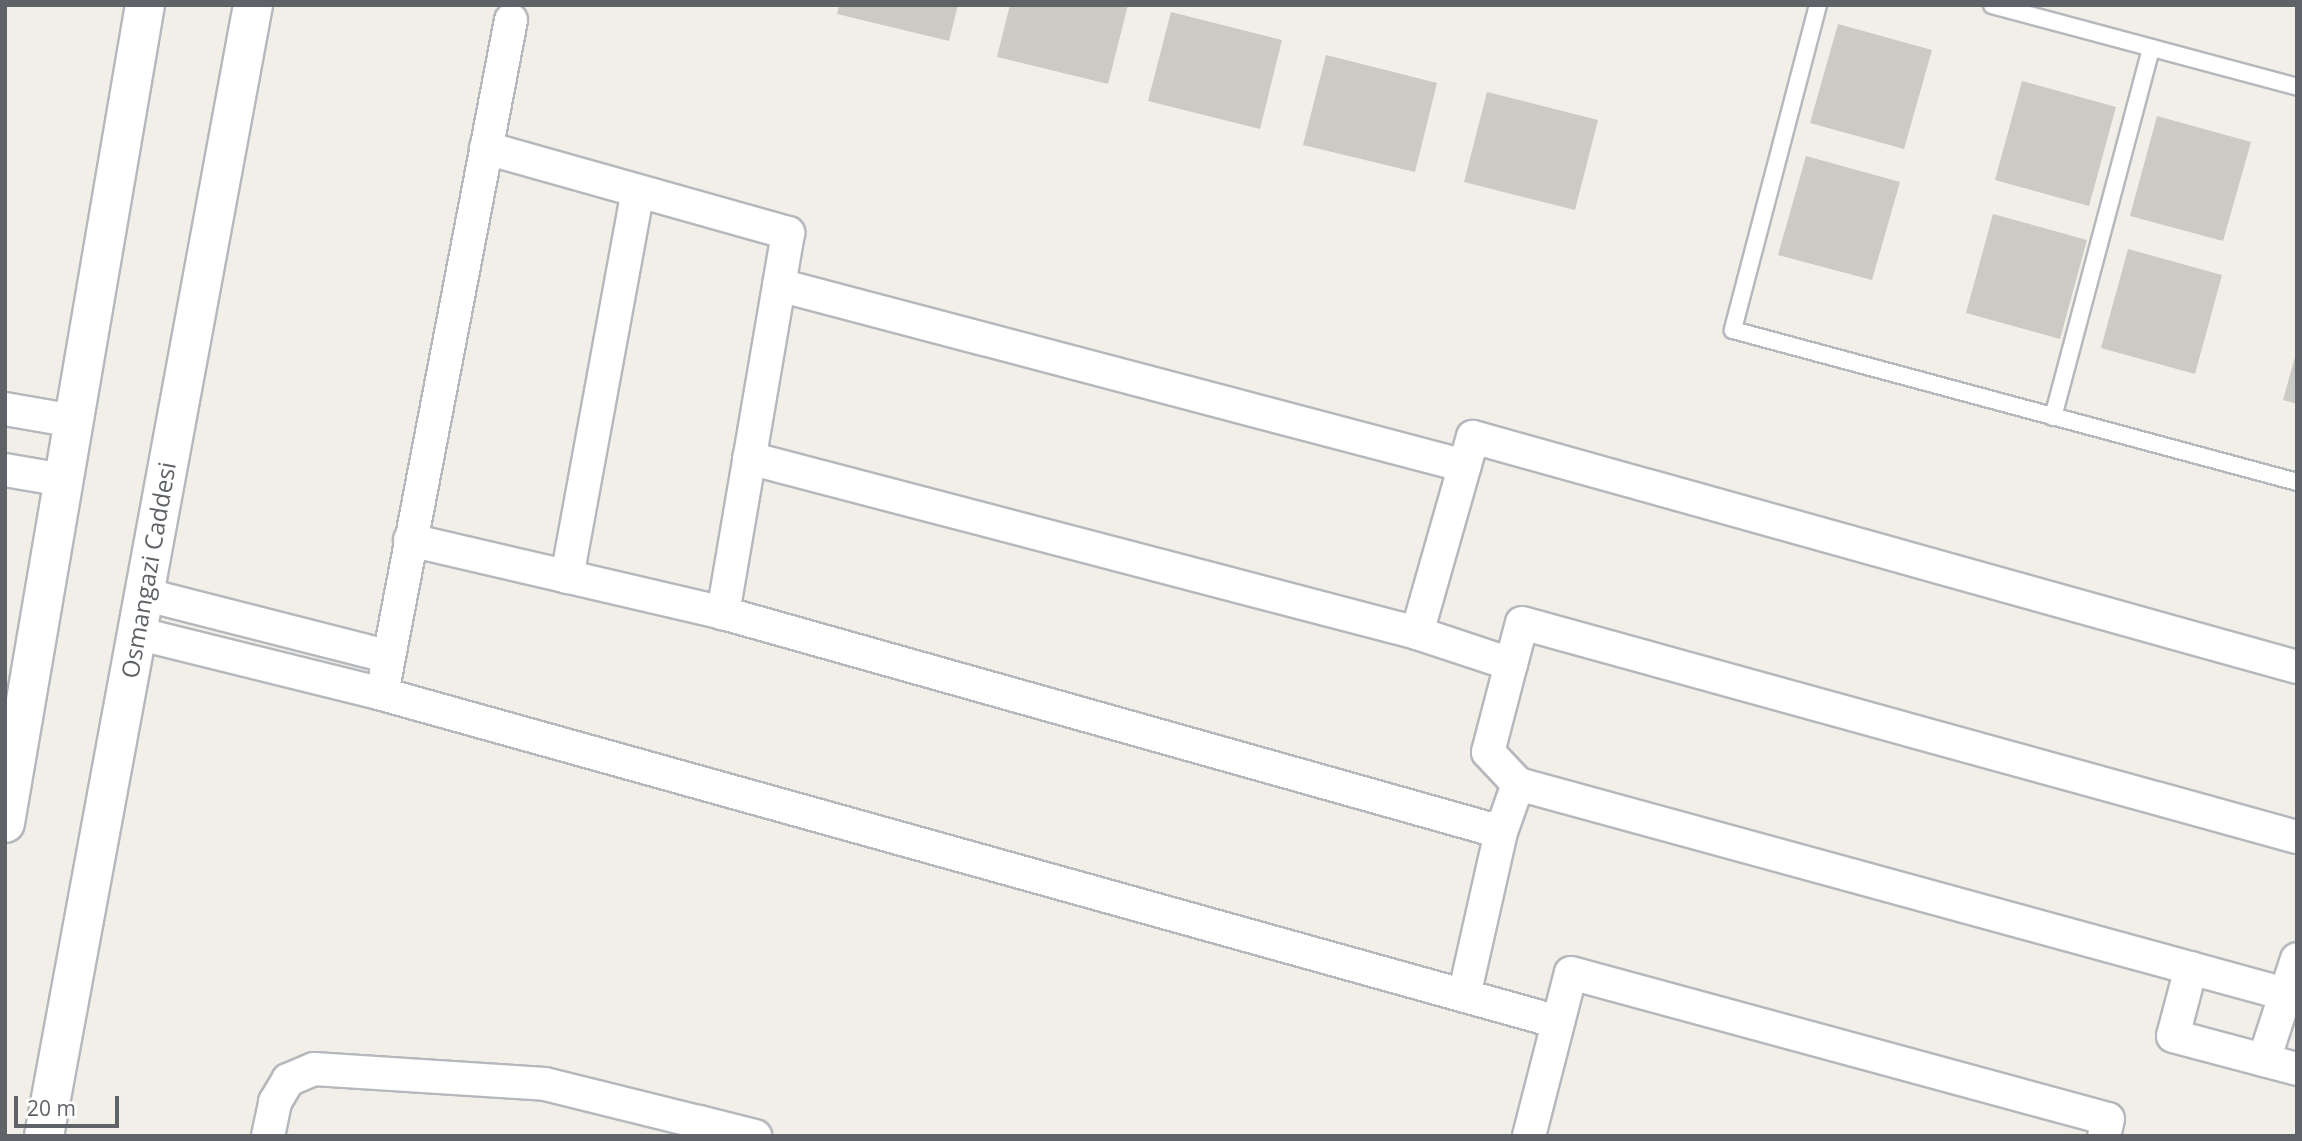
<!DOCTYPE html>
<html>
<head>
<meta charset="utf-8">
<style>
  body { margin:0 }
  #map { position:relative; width:2302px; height:1141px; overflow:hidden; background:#f1efe8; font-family:"Open Sans",sans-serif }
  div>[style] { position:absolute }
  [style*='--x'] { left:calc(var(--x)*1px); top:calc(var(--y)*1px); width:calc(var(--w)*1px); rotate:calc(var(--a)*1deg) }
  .building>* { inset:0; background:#cccac5 }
  .roads { filter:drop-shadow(2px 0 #b5b8bc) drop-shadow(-2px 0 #b5b8bc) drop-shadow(0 2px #b5b8bc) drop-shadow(0 -2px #b5b8bc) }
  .lane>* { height:16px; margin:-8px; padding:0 8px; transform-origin:8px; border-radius:8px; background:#fff }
  .street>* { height:32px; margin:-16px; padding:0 16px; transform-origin:16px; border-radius:16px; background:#fff }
  .secondary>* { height:38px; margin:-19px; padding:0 19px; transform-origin:19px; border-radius:19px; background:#fff }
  span { translate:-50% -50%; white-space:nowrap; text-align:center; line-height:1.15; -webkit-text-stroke:6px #fff; paint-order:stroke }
  .street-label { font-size:24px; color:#5f6368 }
  .frame { position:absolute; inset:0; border:7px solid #5f6368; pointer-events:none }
  .scale { position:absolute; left:14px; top:1096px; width:105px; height:32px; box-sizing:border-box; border:4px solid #5f6368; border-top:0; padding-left:9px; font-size:21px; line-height:24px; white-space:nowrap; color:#5f6368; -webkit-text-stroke:5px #fff; paint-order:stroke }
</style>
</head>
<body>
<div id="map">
  <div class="building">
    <div style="clip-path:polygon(839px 5px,958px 5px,949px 41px,837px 14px)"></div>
    <div style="clip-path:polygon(1010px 5px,1128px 5px,1108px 84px,997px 57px)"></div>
    <div style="clip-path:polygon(1171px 12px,1282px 40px,1260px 129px,1148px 101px)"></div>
    <div style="clip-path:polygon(1838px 24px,1932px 50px,1904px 149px,1810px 123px)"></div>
    <div style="clip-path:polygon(1326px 55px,1437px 83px,1415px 172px,1303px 145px)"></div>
    <div style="clip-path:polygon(2022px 81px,2116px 107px,2089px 206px,1995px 180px)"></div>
    <div style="clip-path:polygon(1487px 92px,1598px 120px,1575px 210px,1464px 182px)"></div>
    <div style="clip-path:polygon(2157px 116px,2251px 142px,2223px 241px,2130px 216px)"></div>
    <div style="clip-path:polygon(1806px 156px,1900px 182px,1872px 280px,1778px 255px)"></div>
    <div style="clip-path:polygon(1993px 214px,2087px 240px,2060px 339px,1966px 313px)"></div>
    <div style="clip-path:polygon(2128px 249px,2222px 275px,2195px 374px,2101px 348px)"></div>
    <div style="clip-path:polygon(2296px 353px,2297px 353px,2297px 404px,2283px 400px)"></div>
  </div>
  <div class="roads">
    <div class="lane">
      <div style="--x:1818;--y:5;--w:336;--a:104.7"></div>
      <div style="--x:1733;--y:330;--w:584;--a:15.08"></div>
      <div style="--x:1992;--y:5;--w:316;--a:15"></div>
      <div style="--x:2053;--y:417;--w:382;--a:-75.1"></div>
    </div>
    <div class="street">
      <div style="--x:511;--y:20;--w:686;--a:100.84"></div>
      <div style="--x:382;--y:694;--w:1221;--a:15.58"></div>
      <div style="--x:486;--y:148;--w:314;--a:15.7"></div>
      <div style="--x:788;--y:233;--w:386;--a:99.7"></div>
      <div style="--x:779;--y:285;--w:709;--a:14.78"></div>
      <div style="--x:5;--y:409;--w:70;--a:9.9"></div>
      <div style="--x:749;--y:458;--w:691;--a:14.68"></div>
      <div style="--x:1417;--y:633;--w:99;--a:18.3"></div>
      <div style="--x:1511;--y:664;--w:91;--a:104.6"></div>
      <div style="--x:1488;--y:752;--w:44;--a:46.8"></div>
      <div style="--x:5;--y:470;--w:59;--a:9.8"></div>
      <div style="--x:410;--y:540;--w:321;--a:13.1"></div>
      <div style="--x:723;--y:613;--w:808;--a:15.72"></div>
      <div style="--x:567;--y:577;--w:392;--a:-79.6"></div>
      <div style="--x:143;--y:594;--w:252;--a:14.3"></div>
      <div style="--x:136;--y:633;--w:253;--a:13.9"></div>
      <div style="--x:1417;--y:633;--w:204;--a:-74.1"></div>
      <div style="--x:1473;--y:437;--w:855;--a:15.6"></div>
      <div style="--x:1511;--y:664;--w:42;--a:-75"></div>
      <div style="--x:1522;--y:623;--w:804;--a:15.44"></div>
      <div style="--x:2191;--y:968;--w:70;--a:104.8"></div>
      <div style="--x:2173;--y:1036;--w:128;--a:14.9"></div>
      <div style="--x:1464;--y:996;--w:168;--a:-77.3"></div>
      <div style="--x:1501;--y:832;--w:51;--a:-70.5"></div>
      <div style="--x:1518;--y:784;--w:795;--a:15.31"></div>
      <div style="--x:2264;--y:1060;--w:106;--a:-71.9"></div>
      <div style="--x:699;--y:1122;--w:58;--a:14"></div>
      <div style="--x:268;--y:1136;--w:35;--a:-78"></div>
      <div style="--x:275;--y:1102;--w:26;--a:-59"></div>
      <div style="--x:288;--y:1080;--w:28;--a:-23"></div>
      <div style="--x:314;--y:1069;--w:231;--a:3.7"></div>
      <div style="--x:545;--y:1084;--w:159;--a:13.9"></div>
      <div style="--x:699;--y:1122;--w:22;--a:39"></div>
      <div style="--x:1529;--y:1136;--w:168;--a:-75.6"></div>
      <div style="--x:1571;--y:973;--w:556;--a:15.21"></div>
      <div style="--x:2108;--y:1119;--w:17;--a:103"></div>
    </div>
    <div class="secondary">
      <div style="--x:5;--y:823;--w:830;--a:-80.29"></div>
      <div style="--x:44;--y:1136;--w:1150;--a:-79.53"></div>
    </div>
  </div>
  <div class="street-label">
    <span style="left:148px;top:570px;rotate:-80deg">Osmangazi Caddesi</span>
  </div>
  <div class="frame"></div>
  <div class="scale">20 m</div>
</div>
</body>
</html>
